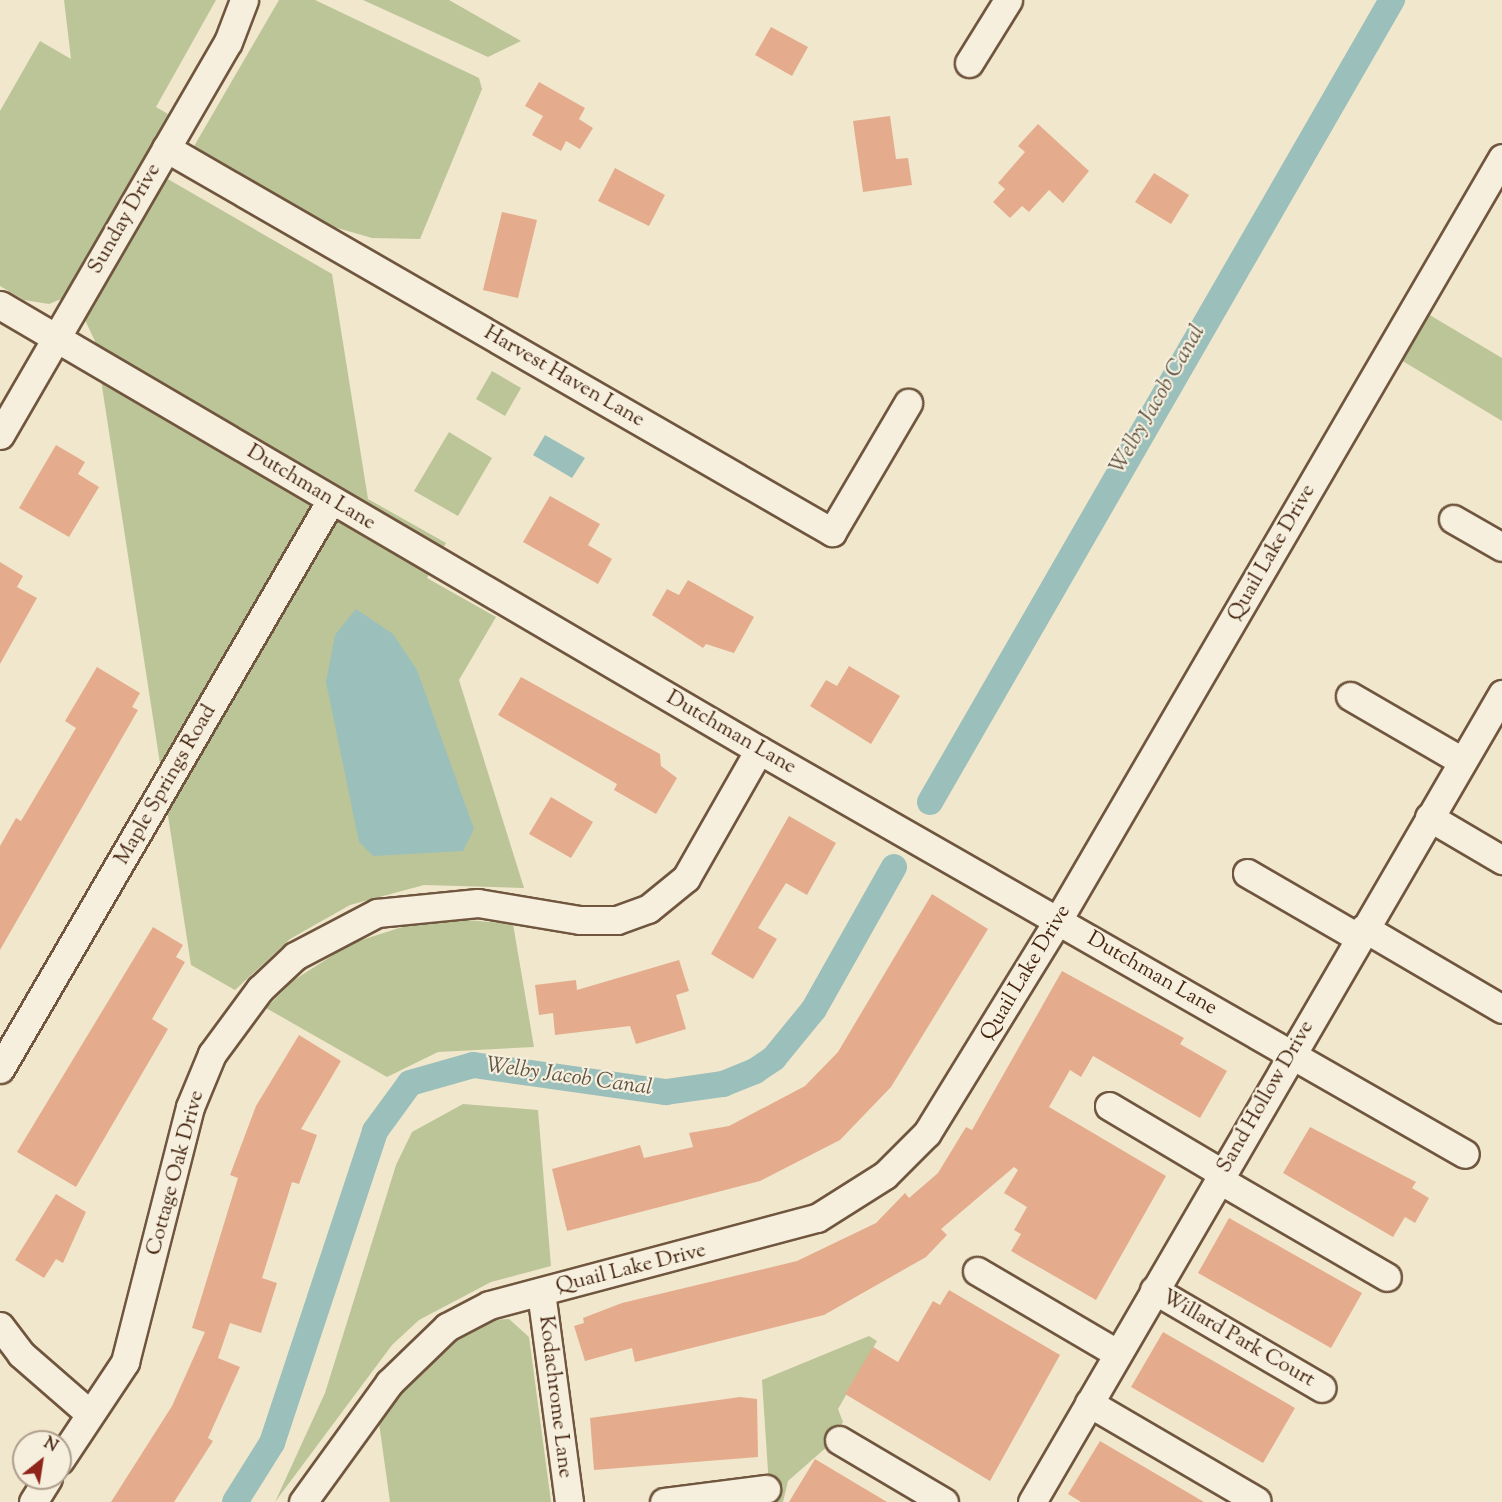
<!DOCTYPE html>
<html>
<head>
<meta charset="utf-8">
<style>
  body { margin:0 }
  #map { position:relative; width:1502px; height:1502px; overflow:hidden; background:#f1e7cd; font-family:"Sorts Mill Goudy",serif }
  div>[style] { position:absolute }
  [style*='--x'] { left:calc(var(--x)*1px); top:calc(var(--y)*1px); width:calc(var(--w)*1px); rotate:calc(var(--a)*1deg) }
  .green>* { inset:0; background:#bcc597 }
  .water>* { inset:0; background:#9bbfba }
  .canal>* { height:26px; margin:-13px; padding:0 13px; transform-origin:13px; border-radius:13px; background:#9bbfba }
  .building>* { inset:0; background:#e4ac8d }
  .roads { filter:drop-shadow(2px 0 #70563e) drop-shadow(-2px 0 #70563e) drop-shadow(0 2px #70563e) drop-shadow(0 -2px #70563e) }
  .minor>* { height:27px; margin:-13.5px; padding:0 13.5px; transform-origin:13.5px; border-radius:13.5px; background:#f6efde }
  span { translate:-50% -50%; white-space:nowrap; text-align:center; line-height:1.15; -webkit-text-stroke:4.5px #f6efde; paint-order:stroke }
  .street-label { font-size:21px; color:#45250f }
  .water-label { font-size:22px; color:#5f5342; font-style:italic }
  .north { position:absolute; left:12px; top:1430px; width:60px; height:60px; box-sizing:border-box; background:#f6efde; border:2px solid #af9e8b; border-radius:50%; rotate:30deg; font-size:16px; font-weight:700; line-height:24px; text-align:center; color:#45250f }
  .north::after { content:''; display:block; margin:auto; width:21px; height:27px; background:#8f2418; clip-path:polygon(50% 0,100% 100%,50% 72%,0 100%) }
</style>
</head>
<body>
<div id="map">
  <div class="green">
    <div style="clip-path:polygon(64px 0,216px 0,156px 107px,168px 114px,76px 282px,66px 297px,49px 304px,24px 300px,0 286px,0 111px,40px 41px,71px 59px)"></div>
    <div style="clip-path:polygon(279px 0,315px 0,479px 78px,482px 89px,420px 239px,372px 238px,334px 227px,193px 148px)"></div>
    <div style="clip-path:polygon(363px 0,449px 0,521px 41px,488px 57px)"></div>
    <div style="clip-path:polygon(166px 178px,332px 274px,368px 499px,446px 543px,427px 578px,496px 617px,459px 680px,524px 888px,424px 885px,350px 905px,290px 939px,235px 990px,191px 965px,95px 341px,84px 318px)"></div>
    <div style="clip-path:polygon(1428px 314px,1502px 358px,1502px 421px,1401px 360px)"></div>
    <div style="clip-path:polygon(492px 371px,521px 388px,505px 416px,476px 399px)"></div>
    <div style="clip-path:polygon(449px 432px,492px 458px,458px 516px,414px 491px)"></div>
    <div style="clip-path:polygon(456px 919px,513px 924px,534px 1047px,438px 1052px,387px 1077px,266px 1008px,294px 980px,352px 943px,415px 923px)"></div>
    <div style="clip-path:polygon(463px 1104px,538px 1110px,551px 1266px,491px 1282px,419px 1320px,392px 1345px,275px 1502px,325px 1393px,396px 1165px,412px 1132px)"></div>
    <div style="clip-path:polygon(509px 1319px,529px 1337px,551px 1502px,390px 1502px,379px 1423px,401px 1387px,453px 1338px,491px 1320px)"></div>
    <div style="clip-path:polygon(869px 1336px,877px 1341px,838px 1409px,843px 1422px,829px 1445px,788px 1481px,783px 1502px,770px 1502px,762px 1380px)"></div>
  </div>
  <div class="water">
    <div style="clip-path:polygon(545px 435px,585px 458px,572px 478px,533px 455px)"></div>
    <div style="clip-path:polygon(356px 609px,393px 634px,417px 670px,474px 829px,463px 851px,373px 856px,359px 842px,326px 682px,335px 635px)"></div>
  </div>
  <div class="canal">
    <div style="--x:930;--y:802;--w:926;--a:-60.06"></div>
    <div style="--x:235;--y:1502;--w:70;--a:-57.9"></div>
    <div style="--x:272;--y:1443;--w:329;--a:-71.7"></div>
    <div style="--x:375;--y:1131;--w:59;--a:-53.9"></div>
    <div style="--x:410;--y:1083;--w:66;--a:-15.9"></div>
    <div style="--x:473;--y:1065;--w:195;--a:8"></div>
    <div style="--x:666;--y:1092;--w:58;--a:-8"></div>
    <div style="--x:723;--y:1084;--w:35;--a:-22"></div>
    <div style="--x:755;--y:1071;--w:23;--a:-34"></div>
    <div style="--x:774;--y:1058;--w:63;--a:-50.8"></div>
    <div style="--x:814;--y:1009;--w:163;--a:-60.6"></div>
  </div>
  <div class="building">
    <div style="clip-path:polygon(771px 27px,808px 47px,792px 76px,755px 55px)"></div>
    <div style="clip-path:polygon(539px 82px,585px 108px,579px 119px,593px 128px,580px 149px,566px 141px,561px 151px,532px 135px,543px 116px,525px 106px)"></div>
    <div style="clip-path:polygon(890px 116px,896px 159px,908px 158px,912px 185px,863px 192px,853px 121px)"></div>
    <div style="clip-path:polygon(1038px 124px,1089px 171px,1063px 203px,1049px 190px,1029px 212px,1022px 206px,1010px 218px,993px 202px,1005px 189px,998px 183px,1025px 152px,1018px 146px)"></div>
    <div style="clip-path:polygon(615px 168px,665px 195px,649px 226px,598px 201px)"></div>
    <div style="clip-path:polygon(1154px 173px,1189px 195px,1171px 224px,1135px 202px)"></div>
    <div style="clip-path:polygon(502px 212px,537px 220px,518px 298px,483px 290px)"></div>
    <div style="clip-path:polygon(56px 445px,85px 462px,78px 474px,99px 487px,69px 537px,19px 508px)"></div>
    <div style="clip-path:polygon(550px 496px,600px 524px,588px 545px,612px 559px,598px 584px,523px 542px)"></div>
    <div style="clip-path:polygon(0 562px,23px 576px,17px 587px,37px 598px,0 664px)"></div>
    <div style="clip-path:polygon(688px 580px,754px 617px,734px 653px,706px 644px,703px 648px,652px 615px,667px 589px,679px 595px)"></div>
    <div style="clip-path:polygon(849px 666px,900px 696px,871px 744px,810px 706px,826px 680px,837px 686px)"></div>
    <div style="clip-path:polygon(97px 667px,140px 693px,132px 707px,138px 710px,0 950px,0 846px,16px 818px,21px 821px,76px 728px,65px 721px)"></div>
    <div style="clip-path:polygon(521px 677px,660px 754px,661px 766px,677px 778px,656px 814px,614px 790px,617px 784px,498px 715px)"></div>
    <div style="clip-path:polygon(551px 797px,593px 822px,571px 858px,529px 834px)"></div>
    <div style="clip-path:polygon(789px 816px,836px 843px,807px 895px,786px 883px,779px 894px,758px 928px,777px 939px,753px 979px,711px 954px)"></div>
    <div style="clip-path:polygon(932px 894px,988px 929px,891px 1087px,840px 1140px,760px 1181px,567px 1231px,552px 1169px,640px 1145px,644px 1158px,693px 1147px,689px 1133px,729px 1126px,805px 1086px,838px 1052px)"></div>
    <div style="clip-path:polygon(153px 927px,183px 945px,176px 957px,185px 962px,152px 1019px,168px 1029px,76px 1187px,17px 1152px)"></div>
    <div style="clip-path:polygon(679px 960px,689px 991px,676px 995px,686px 1029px,636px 1044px,630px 1026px,555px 1035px,553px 1013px,539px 1015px,535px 985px,576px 980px,577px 990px)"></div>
    <div style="clip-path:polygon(1062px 971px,1184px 1038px,1180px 1044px,1227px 1071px,1200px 1118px,1093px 1056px,1081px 1077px,1070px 1070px,1049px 1107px,1166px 1176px,1096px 1300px,1011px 1251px,1021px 1234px,1014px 1230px,1027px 1207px,1004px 1193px,1018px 1170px,1014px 1167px,941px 1229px,947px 1235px,926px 1257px,824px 1315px,635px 1362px,632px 1348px,585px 1361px,574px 1326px,584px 1323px,583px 1318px,622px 1303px,797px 1261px,876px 1223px,905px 1193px,909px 1198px,938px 1173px,966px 1127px,972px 1130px)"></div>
    <div style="clip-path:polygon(299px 1035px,341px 1061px,301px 1129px,317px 1135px,299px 1184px,292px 1182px,262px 1278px,277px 1283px,261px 1333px,230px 1323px,218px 1358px,240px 1367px,208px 1438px,213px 1441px,174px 1502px,111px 1502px,172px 1406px,205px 1332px,192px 1328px,238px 1178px,230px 1175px,256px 1106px)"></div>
    <div style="clip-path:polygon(1310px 1127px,1416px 1182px,1412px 1188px,1429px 1198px,1415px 1223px,1405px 1217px,1393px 1237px,1283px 1173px)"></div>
    <div style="clip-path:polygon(56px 1194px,86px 1212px,63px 1263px,56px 1259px,44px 1278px,15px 1260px)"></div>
    <div style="clip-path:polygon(1229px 1218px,1362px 1293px,1331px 1348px,1198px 1273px)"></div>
    <div style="clip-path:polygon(949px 1290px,1060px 1355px,990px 1481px,845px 1394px,873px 1347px,898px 1362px,933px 1301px,940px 1305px)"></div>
    <div style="clip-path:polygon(1163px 1332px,1295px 1408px,1263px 1463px,1131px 1387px)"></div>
    <div style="clip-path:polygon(740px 1397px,757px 1399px,758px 1457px,594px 1470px,590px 1418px)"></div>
    <div style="clip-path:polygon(1100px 1441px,1204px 1502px,1081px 1502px,1068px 1494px)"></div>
    <div style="clip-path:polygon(815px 1459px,887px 1502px,789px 1502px)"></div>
  </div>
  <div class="roads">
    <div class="minor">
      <div style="--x:969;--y:63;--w:74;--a:-58.2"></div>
      <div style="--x:166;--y:148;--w:769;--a:29.97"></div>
      <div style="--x:832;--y:532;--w:150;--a:-59.5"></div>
      <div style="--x:0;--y:305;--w:880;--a:30.38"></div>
      <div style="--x:759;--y:750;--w:813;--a:29.78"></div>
      <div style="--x:0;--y:435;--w:454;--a:-59.9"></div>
      <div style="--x:228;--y:42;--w:45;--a:-69.1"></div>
      <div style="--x:1453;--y:519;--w:56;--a:29.7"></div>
      <div style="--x:1350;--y:696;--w:129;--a:30.1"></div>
      <div style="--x:1429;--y:817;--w:85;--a:30.5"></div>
      <div style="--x:1247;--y:873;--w:129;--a:30.1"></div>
      <div style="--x:1364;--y:928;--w:160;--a:30.4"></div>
      <div style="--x:0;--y:1069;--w:658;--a:-59.81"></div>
      <div style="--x:1109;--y:1106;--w:131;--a:30.7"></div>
      <div style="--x:1218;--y:1179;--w:195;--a:30.1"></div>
      <div style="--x:977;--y:1271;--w:162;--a:30.4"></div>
      <div style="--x:1154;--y:1290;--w:194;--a:30.3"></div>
      <div style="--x:541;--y:1292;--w:212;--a:82.4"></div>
      <div style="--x:0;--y:1326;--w:35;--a:53"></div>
      <div style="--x:21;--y:1354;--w:91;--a:41"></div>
      <div style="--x:1089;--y:1403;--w:194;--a:30.3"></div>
      <div style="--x:839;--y:1440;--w:122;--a:30.6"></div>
      <div style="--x:60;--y:1460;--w:118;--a:-56.4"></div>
      <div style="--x:125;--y:1362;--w:263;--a:-75.7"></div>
      <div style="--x:190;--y:1107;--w:57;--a:-67.5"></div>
      <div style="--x:212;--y:1054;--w:81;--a:-53.6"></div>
      <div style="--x:260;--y:989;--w:48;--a:-43.3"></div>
      <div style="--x:295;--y:956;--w:93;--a:-27.7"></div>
      <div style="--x:377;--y:913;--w:101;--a:-5.7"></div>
      <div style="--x:478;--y:903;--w:103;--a:9.5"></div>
      <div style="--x:580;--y:920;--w:37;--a:0"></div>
      <div style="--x:617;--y:920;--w:33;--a:-20"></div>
      <div style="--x:648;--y:909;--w:49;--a:-39.2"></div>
      <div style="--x:686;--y:878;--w:147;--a:-60.3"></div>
      <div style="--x:33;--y:1502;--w:28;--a:-58"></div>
      <div style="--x:303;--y:1502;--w:147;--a:-54.1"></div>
      <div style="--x:389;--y:1383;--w:81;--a:-44"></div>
      <div style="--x:447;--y:1327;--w:47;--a:-27.6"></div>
      <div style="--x:489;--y:1305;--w:339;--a:-14.9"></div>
      <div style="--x:817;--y:1218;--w:80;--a:-32.3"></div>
      <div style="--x:885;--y:1175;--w:59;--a:-45"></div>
      <div style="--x:927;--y:1133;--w:250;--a:-58.4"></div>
      <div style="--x:1058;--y:920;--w:882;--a:-59.77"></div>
      <div style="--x:664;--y:1502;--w:103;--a:-7.3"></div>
      <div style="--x:1032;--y:1502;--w:935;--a:-59.81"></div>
    </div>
  </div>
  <div class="street-label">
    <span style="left:125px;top:219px;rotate:-60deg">Sunday Drive</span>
    <span style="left:564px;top:377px;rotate:30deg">Harvest Haven Lane</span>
    <span style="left:311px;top:488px;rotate:31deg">Dutchman Lane</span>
    <span style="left:1272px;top:553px;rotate:-60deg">Quail Lake Drive</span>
    <span style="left:731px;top:733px;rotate:30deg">Dutchman Lane</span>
    <span style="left:166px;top:785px;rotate:-60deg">Maple Springs Road</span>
    <span style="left:1026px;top:973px;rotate:-59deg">Quail Lake Drive</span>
    <span style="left:1152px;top:974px;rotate:30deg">Dutchman Lane</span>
    <span style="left:1266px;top:1097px;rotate:-60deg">Sand Hollow Drive</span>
    <span style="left:176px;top:1173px;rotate:-75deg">Cottage Oak Drive</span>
    <span style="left:631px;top:1269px;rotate:-14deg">Quail Lake Drive</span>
    <span style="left:1238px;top:1339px;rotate:30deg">Willard Park Court</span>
    <span style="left:555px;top:1397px;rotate:83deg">Kodachrome Lane</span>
  </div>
  <div class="water-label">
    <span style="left:1159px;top:400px;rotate:-60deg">Welby Jacob Canal</span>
    <span style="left:569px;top:1078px;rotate:8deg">Welby Jacob Canal</span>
  </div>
  <div class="north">N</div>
</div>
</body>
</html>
